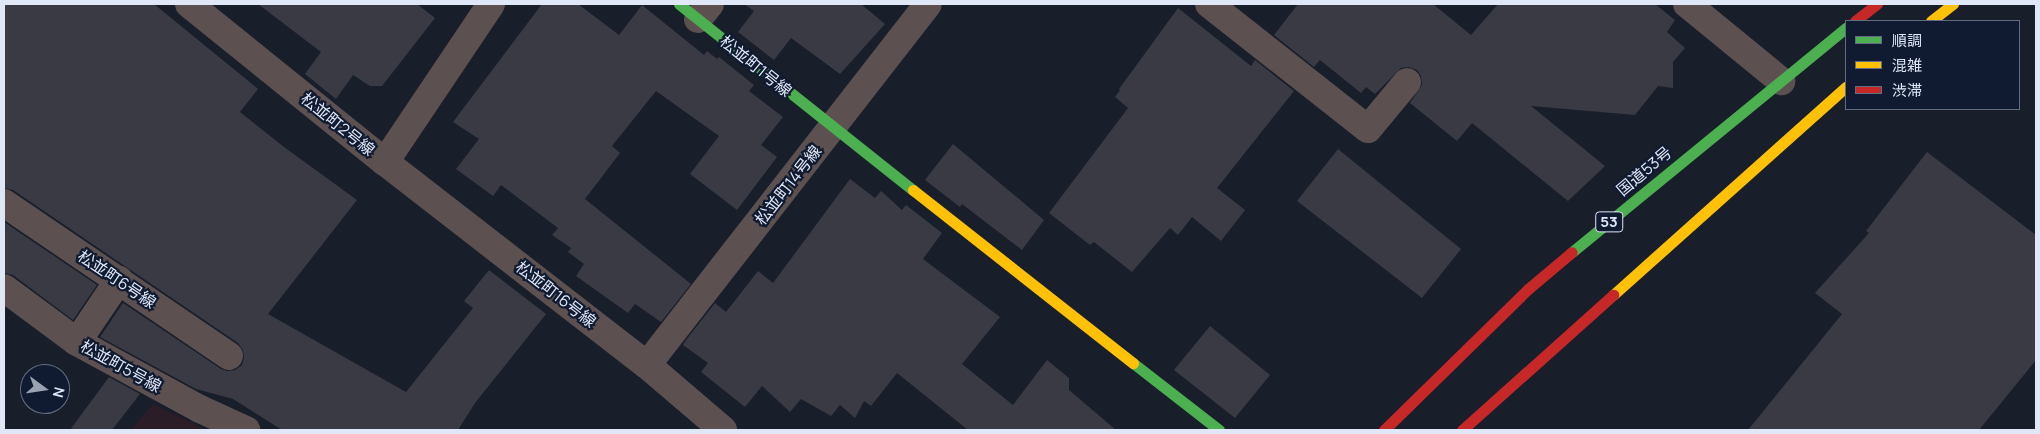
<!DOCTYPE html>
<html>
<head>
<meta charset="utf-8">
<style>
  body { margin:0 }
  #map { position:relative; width:2040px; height:434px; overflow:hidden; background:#181e2a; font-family:Manrope,"Noto Sans JP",sans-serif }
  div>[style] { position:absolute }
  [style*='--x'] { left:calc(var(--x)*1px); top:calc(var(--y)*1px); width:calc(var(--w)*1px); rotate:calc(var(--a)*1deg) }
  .commercial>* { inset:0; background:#2a1d28 }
  .building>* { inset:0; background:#3a3a45 }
  .street>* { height:28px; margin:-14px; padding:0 14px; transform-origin:14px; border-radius:14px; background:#5c5050 }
  .fast>* { height:11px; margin:-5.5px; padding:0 5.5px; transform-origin:5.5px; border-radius:5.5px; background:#4caf50 }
  .slow>* { height:11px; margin:-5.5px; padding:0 5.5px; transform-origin:5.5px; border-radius:5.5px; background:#ffc107 }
  .jam>* { height:11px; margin:-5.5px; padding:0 5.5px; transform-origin:5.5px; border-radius:5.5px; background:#c62828 }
  span { translate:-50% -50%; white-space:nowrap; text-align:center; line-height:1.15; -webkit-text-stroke:4.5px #101b32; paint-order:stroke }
  .shield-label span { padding:1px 4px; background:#101b32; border:1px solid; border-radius:4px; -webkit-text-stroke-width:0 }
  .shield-label { font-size:15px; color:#e0e8f8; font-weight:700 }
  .street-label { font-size:16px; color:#e0e8f8 }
  .frame { position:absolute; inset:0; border:5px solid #e0e8f8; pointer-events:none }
  .legend { position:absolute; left:1845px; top:20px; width:175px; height:90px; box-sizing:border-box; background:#101b32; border:1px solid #636d81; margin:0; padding:6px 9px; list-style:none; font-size:15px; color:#e0e8f8 }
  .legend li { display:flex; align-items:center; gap:10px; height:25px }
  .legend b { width:25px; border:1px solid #636d81 }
  .north { position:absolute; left:20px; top:364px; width:50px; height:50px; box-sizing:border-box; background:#101b32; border:1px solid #636d81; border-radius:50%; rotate:104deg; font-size:14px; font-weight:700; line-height:20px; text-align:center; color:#e0e8f8 }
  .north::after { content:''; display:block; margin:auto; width:18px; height:22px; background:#9aa1b0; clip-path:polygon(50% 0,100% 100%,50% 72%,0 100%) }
</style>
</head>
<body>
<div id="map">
  <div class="commercial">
    <div style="clip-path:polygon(153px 404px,207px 430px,130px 430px)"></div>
  </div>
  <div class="building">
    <div style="clip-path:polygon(4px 4px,154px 4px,258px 89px,240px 112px,284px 147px,357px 200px,268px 314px,406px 392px,473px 308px,464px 301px,489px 270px,546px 314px,475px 403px,458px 430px,282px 430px,233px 399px,196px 389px,100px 337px,123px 303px,221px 369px,227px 371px,235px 370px,242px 365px,244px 358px,243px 350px,238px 343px,13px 190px,4px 188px)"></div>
    <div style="clip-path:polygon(258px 4px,417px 4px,435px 18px,382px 86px,370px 86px,353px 75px,336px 99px,305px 74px,321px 52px)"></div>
    <div style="clip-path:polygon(542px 4px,578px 4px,619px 35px,642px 5px,704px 55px,707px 51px,717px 59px,719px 57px,754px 85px,749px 91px,783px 117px,761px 145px,777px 157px,737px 210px,690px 174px,719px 136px,656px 91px,612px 146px,620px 153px,585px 199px,691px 284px,661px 322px,635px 304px,628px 313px,576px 276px,584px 264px,568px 252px,571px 248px,552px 235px,558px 228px,501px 185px,493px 196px,456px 169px,479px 139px,453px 122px)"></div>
    <div style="clip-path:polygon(744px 4px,861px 4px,885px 24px,840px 74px,791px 38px,774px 60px,738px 32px,754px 11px)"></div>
    <div style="clip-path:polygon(1298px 4px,1433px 4px,1471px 35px,1498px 4px,1655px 4px,1675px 20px,1667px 32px,1685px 48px,1673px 62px,1673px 88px,1658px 86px,1635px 115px,1531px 106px,1605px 166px,1568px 201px,1472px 123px,1457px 141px,1410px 103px,1422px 85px,1421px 76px,1417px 70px,1409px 67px,1401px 68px,1375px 94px,1366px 87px,1361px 93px,1320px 60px,1314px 67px,1274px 35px)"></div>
    <div style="clip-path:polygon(1178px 8px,1251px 66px,1255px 60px,1294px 91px,1217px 188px,1245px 210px,1221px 241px,1192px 217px,1178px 235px,1170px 228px,1132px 272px,1094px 242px,1090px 245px,1049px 213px,1128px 108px,1115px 97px,1120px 90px,1119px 89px)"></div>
    <div style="clip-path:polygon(953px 144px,1044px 220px,1022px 250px,962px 204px,960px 207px,925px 180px)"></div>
    <div style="clip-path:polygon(1338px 149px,1461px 249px,1422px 298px,1297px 201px)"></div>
    <div style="clip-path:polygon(1927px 152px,2036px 235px,2036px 360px,1979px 430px,1748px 430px,1842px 314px,1815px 293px,1869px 233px,1866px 231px)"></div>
    <div style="clip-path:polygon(850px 179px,875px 198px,881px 191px,902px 210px,906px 205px,942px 233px,923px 259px,1000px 317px,962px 364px,1013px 405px,1047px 360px,1069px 378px,1069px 390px,1116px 430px,968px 430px,897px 373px,871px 406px,864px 401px,855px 418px,840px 405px,831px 416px,801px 399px,790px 412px,762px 386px,745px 407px,701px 372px,708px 363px,683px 345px,686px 340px,715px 303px,726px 312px,758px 271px,773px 283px)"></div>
    <div style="clip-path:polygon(4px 222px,97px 285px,73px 320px,13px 275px,4px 273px)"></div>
    <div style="clip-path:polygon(1210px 326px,1270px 375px,1235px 418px,1174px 370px)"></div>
    <div style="clip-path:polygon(109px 377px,140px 394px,112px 430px,70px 430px)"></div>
  </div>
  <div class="street">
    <div style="--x:189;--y:4;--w:252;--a:38.9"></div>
    <div style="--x:385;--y:162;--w:190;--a:-56.1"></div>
    <div style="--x:1209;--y:4;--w:202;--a:38.2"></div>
    <div style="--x:1368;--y:129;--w:61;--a:-50.3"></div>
    <div style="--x:1687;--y:4;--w:122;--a:39.3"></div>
    <div style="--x:698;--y:19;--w:19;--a:-51"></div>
    <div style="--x:385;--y:162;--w:331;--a:37.8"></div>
    <div style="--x:647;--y:365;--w:100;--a:40.5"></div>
    <div style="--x:4;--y:203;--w:272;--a:34.2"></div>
    <div style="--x:4;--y:288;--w:91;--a:36.5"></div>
    <div style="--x:77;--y:342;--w:140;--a:28.6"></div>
    <div style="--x:200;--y:409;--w:51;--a:24.5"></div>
    <div style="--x:77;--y:342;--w:75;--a:-55.9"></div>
    <div style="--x:647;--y:365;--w:457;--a:-52.1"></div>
  </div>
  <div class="fast">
    <div style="--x:679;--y:4;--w:299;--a:38.5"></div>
    <div style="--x:1572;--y:252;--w:354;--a:-39.3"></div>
    <div style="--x:1133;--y:363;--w:109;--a:37.9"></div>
  </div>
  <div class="slow">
    <div style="--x:1931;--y:21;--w:28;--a:-38"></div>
    <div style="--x:913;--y:190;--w:280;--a:38.2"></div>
    <div style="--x:1613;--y:295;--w:312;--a:-41.8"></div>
  </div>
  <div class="jam">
    <div style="--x:1855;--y:21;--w:28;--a:-38"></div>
    <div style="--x:1384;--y:430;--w:202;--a:-44.4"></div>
    <div style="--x:1528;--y:289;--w:57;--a:-40.1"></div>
    <div style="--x:1462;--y:430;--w:203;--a:-41.8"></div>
  </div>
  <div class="shield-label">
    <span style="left:1609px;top:222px">53</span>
  </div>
  <div class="street-label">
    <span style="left:756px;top:66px;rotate:39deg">松並町1号線</span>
    <span style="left:338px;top:124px;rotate:39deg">松並町2号線</span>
    <span style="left:1644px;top:171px;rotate:-40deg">国道53号</span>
    <span style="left:788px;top:185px;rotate:-52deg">松並町14号線</span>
    <span style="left:117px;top:279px;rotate:34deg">松並町6号線</span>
    <span style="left:556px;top:294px;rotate:38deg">松並町16号線</span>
    <span style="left:121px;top:366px;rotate:29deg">松並町5号線</span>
  </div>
  <div class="frame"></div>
  <ul class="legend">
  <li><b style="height:6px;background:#4caf50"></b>順調</li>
  <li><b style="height:6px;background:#ffc107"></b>混雑</li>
  <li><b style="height:6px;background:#c62828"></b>渋滞</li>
  </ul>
  <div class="north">N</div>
</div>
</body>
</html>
